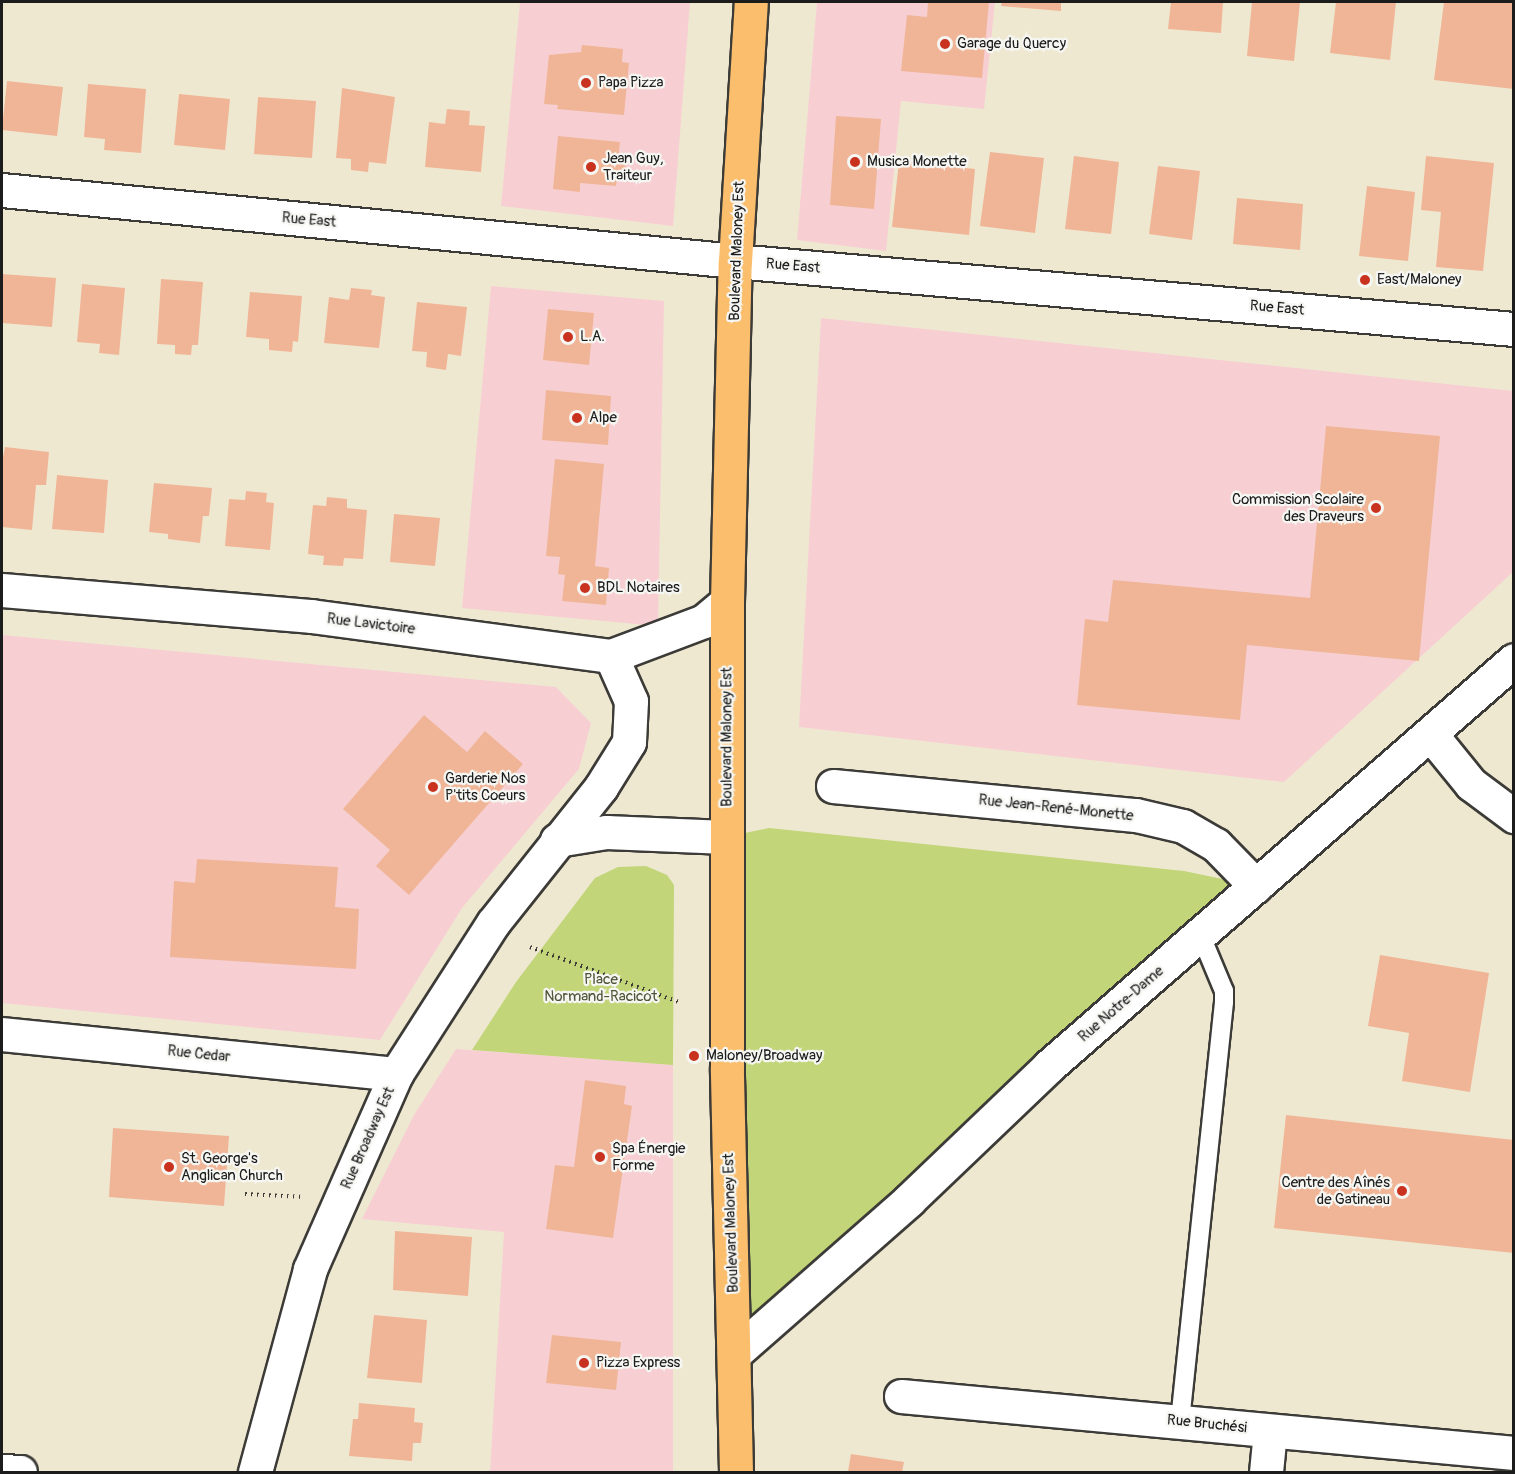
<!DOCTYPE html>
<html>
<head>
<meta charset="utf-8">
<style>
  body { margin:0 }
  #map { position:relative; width:1515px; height:1474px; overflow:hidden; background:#efe8d1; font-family:Pangolin,sans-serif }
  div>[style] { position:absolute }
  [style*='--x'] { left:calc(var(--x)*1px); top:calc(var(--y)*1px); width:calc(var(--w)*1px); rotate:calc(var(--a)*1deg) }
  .built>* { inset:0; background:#f7cfd3 }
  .green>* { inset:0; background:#c2d578 }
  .building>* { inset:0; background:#f0b597 }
  .path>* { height:4px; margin-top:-2px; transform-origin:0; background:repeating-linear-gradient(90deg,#3c3b37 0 1.5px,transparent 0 6px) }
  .roads { filter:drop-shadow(2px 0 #3c3b37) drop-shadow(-2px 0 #3c3b37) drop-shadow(0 2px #3c3b37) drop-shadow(0 -2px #3c3b37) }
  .service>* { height:18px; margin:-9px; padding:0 9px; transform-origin:9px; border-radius:9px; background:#fff }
  .minor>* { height:33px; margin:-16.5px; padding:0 16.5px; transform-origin:16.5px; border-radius:16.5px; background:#fff }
  .tertiary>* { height:33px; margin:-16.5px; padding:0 16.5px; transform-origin:16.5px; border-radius:16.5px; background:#fff }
  .primary>* { height:33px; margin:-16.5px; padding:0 16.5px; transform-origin:16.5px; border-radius:16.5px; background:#fabe6d }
  .dots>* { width:16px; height:16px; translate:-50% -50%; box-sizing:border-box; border:3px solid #f6f6f2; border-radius:50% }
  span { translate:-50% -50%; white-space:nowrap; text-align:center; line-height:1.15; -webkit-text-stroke:4.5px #f6f6f2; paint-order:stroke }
  .poi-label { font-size:15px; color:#1c1c1c }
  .left { translate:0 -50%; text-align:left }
  .right { translate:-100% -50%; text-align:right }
  .street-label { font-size:15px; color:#1c1c1c }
  .park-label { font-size:15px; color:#4e5438 }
  .frame { position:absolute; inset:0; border:3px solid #1c1c1c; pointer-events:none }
</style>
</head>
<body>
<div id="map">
  <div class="built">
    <div style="clip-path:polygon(520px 2px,690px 2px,673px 226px,501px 206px)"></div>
    <div style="clip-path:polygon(817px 2px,995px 2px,984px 109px,901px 101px,886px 251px,797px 240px)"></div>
    <div style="clip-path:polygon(491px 286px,664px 301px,658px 626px,462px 608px)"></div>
    <div style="clip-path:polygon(821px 318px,1513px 391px,1513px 572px,1284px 782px,799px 727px)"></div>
    <div style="clip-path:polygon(2px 635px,556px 687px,591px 723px,579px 769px,462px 908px,380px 1040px,2px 1003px)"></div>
    <div style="clip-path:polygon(456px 1049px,673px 1065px,673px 1472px,490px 1472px,504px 1232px,362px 1219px,414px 1115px)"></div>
  </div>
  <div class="green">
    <div style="clip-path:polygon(769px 828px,1184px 871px,1256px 886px,734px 1354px,726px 837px)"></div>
    <div style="clip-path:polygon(646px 866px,667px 875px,674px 885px,673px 1065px,472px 1050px,516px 982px,595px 878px,618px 867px)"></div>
  </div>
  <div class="building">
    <div style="clip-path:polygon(928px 2px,989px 2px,982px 78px,901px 71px,907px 15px,927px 17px)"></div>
    <div style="clip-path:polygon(1002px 2px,1061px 2px,1061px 11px,1001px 6px)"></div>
    <div style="clip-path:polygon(1171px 2px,1223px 2px,1221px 33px,1168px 29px)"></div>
    <div style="clip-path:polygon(1252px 2px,1300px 2px,1294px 61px,1247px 56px)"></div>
    <div style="clip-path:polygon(1336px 2px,1396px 2px,1390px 60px,1330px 53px)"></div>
    <div style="clip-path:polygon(1444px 2px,1514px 2px,1514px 89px,1434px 80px)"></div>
    <div style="clip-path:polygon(582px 45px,623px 49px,622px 62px,629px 63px,624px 115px,557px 109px,558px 105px,544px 104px,549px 55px,581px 52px)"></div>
    <div style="clip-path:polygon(7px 81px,63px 87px,57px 136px,2px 130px)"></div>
    <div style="clip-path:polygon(88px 84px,146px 89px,141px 153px,104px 150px,105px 139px,84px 137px)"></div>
    <div style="clip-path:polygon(342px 88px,395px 97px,386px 164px,369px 162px,368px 172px,351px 170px,351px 159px,336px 158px)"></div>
    <div style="clip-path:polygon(179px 94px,230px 99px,225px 150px,174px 145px)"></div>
    <div style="clip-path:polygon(258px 97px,316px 101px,312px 158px,254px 154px)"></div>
    <div style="clip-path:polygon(447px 109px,470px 111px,469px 125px,485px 126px,481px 172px,425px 167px,429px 122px,445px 124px)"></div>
    <div style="clip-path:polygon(836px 116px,881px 119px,874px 209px,830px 205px)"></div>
    <div style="clip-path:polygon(558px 136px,620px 142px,618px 161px,626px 162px,625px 173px,618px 172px,616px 186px,580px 183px,580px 192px,553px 189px)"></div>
    <div style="clip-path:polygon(990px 152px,1044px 158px,1035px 233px,980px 226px)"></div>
    <div style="clip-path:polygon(1074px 156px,1119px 162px,1111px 234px,1065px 229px)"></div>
    <div style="clip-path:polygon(1426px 156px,1494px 163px,1483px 271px,1436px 267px,1441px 212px,1421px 210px)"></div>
    <div style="clip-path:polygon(899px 161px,975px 169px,969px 235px,892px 227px)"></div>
    <div style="clip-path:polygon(1158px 166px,1200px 171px,1192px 240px,1149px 234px)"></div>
    <div style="clip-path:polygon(1367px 186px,1415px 192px,1408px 261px,1359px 256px)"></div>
    <div style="clip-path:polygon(1237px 198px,1303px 204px,1300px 250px,1233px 244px)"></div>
    <div style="clip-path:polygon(2px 274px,56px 278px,52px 327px,2px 323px)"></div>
    <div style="clip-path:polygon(161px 279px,203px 282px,198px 345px,192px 345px,191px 355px,175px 354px,175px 345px,157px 344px)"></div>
    <div style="clip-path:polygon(82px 284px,125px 288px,119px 355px,99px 353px,100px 344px,77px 342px)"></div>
    <div style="clip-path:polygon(351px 288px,372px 290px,371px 295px,385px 297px,379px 348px,324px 343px,329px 297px,349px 300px)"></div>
    <div style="clip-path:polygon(250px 292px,302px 296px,298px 342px,293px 341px,292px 352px,269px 350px,269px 339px,246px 337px)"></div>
    <div style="clip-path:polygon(417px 302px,467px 307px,461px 356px,448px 354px,446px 370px,426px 367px,427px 352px,412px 351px)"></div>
    <div style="clip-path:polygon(548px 309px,594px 313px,589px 365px,543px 360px)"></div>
    <div style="clip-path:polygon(546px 390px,611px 396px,608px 445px,542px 440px)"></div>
    <div style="clip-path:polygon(1326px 426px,1440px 436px,1419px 661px,1247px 645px,1240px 720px,1077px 705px,1085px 619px,1108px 622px,1113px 580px,1310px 598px)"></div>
    <div style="clip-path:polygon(5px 447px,49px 452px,46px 485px,36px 485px,32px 530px,2px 527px,2px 463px)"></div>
    <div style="clip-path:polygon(555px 459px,604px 464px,595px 566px,609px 568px,606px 605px,562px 601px,565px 575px,558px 574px,560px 557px,546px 556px)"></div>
    <div style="clip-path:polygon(57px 475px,108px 480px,104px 533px,52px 529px)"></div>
    <div style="clip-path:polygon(154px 483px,212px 488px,209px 516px,203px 516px,200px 543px,168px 539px,168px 534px,149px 532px)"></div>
    <div style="clip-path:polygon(246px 491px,267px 493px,266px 502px,274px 503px,270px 550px,225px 546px,229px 499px,245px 500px)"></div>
    <div style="clip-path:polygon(327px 497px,347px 499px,347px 508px,367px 510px,363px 559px,344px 558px,343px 566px,323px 565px,324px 556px,308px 554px,313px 505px,326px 506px)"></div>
    <div style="clip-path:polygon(394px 514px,440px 518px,435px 566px,390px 562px)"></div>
    <div style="clip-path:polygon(424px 715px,467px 752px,485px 731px,523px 764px,409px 895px,376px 866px,390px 850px,343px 809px)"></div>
    <div style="clip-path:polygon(197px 859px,338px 867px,335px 907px,359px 909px,356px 969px,170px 957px,174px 881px,195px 883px)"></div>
    <div style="clip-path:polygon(1380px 955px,1489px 973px,1470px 1092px,1402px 1081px,1409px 1033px,1368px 1026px)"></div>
    <div style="clip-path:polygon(585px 1080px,626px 1086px,624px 1104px,632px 1106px,613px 1238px,546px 1229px,555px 1165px,574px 1167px)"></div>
    <div style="clip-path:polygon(1286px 1115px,1514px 1140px,1514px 1253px,1274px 1228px)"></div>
    <div style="clip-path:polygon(113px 1128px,229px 1136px,224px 1206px,109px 1197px)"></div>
    <div style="clip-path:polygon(395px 1231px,472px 1237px,468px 1296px,393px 1290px)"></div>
    <div style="clip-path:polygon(374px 1315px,427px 1320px,422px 1383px,367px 1378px)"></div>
    <div style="clip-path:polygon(552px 1335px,621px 1342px,616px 1390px,546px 1383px)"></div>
    <div style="clip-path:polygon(359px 1403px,415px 1408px,414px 1422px,423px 1423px,421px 1443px,413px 1443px,412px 1461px,349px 1456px,353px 1419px,358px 1419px)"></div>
    <div style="clip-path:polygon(851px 1454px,904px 1462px,902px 1472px,848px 1472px)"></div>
  </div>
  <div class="path">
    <div style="--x:530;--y:947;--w:161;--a:20.3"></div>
    <div style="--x:245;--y:1194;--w:59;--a:2.9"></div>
  </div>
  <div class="roads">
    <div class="service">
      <div style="--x:1180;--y:1421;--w:421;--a:-84"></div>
      <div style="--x:1224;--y:1002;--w:11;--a:-90"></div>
      <div style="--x:1224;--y:991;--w:60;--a:-112.7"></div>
    </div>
    <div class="minor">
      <div style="--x:2;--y:190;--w:736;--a:5.53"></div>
      <div style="--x:735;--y:261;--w:782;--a:4.99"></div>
      <div style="--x:2;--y:590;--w:310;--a:4.8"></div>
      <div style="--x:311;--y:616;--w:303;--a:7.6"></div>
      <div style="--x:611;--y:656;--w:99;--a:-20.6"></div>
      <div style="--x:704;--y:621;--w:30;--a:-40"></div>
      <div style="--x:1432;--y:736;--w:62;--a:50.9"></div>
      <div style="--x:1471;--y:784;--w:54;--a:36.7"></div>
      <div style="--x:833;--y:786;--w:304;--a:5.5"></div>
      <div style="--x:1136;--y:815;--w:48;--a:13.2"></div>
      <div style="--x:1183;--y:826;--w:38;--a:30"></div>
      <div style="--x:1216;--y:845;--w:57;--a:45.7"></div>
      <div style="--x:557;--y:840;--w:50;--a:-9.3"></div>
      <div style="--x:606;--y:832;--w:120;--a:2.4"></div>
      <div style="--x:2;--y:1034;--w:396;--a:5.8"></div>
      <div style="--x:901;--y:1396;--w:616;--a:5.31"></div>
      <div style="--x:2;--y:1471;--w:18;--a:3"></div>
      <div style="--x:255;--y:1472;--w:210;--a:-74.8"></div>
      <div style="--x:310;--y:1269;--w:213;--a:-66.2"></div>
      <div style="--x:396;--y:1074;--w:179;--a:-57.3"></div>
      <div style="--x:493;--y:923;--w:174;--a:-51.5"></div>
      <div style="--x:601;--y:787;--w:53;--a:-58.1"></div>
      <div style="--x:629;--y:742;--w:41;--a:-87.2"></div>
      <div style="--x:631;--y:701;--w:49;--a:-114"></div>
      <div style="--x:1266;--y:1472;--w:41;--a:-84.4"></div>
    </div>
    <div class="tertiary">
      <div style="--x:734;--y:1354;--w:233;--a:-41.3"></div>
      <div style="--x:909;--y:1200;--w:194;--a:-43.7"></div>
      <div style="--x:1049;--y:1066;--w:617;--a:-41.12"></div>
    </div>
    <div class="primary">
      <div style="--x:736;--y:1472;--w:404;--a:-91.3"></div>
      <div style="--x:727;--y:1068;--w:466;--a:-90"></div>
      <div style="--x:727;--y:602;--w:341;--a:-88.7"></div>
      <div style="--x:735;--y:261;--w:259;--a:-86.5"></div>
    </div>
  </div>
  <div class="dots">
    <div style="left:945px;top:44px;background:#c8321e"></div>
    <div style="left:586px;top:83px;background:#c8321e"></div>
    <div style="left:855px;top:162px;background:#c8321e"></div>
    <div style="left:591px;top:167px;background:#c8321e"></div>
    <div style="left:1365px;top:280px;background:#c8321e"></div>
    <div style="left:568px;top:337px;background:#c8321e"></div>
    <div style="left:577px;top:418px;background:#c8321e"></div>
    <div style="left:1376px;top:508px;background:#c8321e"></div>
    <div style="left:585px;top:588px;background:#c8321e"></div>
    <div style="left:433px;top:787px;background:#c8321e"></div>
    <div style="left:694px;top:1056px;background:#c8321e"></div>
    <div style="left:600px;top:1157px;background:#c8321e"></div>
    <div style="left:169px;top:1167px;background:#c8321e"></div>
    <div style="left:1402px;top:1191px;background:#c8321e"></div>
    <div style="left:584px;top:1363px;background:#c8321e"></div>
  </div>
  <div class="poi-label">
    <span class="left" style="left:957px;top:44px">Garage du Quercy</span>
    <span class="left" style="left:598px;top:83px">Papa Pizza</span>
    <span class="left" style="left:603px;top:167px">Jean Guy,<br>Traiteur</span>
    <span class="left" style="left:867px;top:162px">Musica Monette</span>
    <span class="left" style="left:1377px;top:280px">East/Maloney</span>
    <span class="left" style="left:580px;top:337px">L.A.</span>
    <span class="left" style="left:589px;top:418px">Alpe</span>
    <span class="right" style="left:1364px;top:508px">Commission Scolaire<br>des Draveurs</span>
    <span class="left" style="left:597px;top:588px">BDL Notaires</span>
    <span class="left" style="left:445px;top:787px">Garderie Nos<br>P'tits Coeurs</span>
    <span class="left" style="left:706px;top:1056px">Maloney/Broadway</span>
    <span class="left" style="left:612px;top:1157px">Spa Énergie<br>Forme</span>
    <span class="left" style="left:181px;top:1167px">St. George's<br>Anglican Church</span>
    <span class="right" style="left:1390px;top:1191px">Centre des Aînés<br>de Gatineau</span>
    <span class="left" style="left:596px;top:1363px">Pizza Express</span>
  </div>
  <div class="street-label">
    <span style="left:309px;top:220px;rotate:5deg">Rue East</span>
    <span style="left:737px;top:251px;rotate:-88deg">Boulevard Maloney Est</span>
    <span style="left:793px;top:266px;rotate:5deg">Rue East</span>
    <span style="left:1277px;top:308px;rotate:5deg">Rue East</span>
    <span style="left:371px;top:624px;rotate:7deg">Rue Lavictoire</span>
    <span style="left:727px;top:737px;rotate:-90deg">Boulevard Maloney Est</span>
    <span style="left:1056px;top:808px;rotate:6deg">Rue Jean-René-Monette</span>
    <span style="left:1121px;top:1004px;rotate:-41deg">Rue Notre-Dame</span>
    <span style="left:199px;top:1054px;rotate:6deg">Rue Cedar</span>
    <span style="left:368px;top:1138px;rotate:-66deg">Rue Broadway Est</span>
    <span style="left:731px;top:1223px;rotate:-92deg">Boulevard Maloney Est</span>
    <span style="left:1207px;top:1424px;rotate:6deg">Rue Bruchési</span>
  </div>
  <div class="park-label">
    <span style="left:601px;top:988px">Place<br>Normand-Racicot</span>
  </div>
  <div class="frame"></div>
</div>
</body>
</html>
